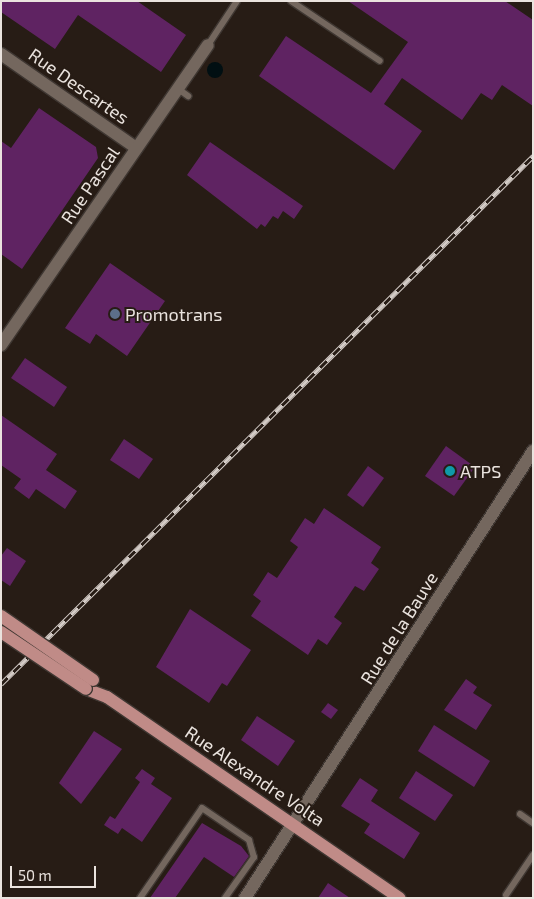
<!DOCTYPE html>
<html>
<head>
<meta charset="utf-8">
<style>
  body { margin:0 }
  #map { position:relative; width:534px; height:899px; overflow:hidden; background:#271c15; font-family:"Exo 2",sans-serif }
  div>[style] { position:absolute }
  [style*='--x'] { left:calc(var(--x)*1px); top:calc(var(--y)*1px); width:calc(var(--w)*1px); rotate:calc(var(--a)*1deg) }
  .water>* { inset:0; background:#010f12 }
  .round { border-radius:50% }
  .building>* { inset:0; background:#5f2362 }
  .roads { filter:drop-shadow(1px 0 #3f3732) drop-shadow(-1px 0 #3f3732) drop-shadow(0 1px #3f3732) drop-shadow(0 -1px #3f3732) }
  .service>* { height:6px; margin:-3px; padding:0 3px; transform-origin:3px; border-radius:3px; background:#74675e }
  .minor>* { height:12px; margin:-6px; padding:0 6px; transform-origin:6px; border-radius:6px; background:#74675e }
  .primary>* { height:12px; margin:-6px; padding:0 6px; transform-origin:6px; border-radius:6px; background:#c08b87 }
  .rail>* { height:5px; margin-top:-2.5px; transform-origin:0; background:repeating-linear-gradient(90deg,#271c15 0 9px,#d4ccc7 0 18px); box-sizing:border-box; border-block:1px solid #d4ccc7 }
  .bridges { filter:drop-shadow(1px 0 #3f3732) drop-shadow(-1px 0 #3f3732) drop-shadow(0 1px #3f3732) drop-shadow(0 -1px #3f3732) }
  .primary-bridge>* { height:12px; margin:-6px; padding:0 6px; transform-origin:6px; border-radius:6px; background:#c08b87 }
  .dots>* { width:14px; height:14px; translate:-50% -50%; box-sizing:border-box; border:2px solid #271c15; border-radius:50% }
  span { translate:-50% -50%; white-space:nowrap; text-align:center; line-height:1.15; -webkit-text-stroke:4px #271c15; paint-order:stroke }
  .street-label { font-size:18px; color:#eae3de }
  .poi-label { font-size:18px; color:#eae3de }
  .left { translate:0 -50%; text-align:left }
  .frame { position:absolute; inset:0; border:2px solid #eae3de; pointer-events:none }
  .scale { position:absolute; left:10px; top:866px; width:86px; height:22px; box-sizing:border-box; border:2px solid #eae3de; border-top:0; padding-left:6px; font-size:15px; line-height:18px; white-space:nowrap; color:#eae3de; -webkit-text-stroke:4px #271c15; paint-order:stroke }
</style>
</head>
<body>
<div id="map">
  <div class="water">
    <div class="round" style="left:207px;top:62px;width:16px;height:16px"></div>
  </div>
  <div class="building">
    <div style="clip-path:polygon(1px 1px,137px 1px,186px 35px,161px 72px,78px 15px,55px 49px,1px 12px)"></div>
    <div style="clip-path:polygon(348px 1px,505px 1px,533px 20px,533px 106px,502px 85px,492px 100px,481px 93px,462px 120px,402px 78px,384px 104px,422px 131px,394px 170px,259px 76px,286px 36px,371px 93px,408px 42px)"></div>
    <div style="clip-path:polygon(39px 108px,96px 147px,98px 158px,22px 269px,1px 254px,1px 141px,11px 148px)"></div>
    <div style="clip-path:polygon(210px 142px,303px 206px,294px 219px,283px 211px,278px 219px,273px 216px,265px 227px,261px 224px,257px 229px,187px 175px)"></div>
    <div style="clip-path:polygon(110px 263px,165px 301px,127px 356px,96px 334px,90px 344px,65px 328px)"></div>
    <div style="clip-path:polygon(25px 358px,67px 387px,54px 407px,11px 378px)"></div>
    <div style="clip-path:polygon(1px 415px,57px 454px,46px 470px,77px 491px,65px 509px,36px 489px,29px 499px,14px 488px,21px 479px,1px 465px)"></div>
    <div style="clip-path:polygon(124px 439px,153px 459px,139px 479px,110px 460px)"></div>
    <div style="clip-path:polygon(446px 446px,475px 467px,454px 496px,425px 476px)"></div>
    <div style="clip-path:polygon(368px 466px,384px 478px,363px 507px,347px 495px)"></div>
    <div style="clip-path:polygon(324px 508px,381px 547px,371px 563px,379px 569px,364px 591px,355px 586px,334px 617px,342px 623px,327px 645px,318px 639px,308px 655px,251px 616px,261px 601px,253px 595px,268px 572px,277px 578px,298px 547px,290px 541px,305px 518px,314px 524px)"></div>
    <div style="clip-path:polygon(7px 548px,26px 561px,10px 586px,1px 580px,1px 556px)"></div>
    <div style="clip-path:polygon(190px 609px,251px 650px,227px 686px,222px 683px,209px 703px,156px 667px)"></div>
    <div style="clip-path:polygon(466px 679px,477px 687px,473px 693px,492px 705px,476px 730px,444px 710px)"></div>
    <div style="clip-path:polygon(328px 703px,338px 710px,331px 719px,321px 712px)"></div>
    <div style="clip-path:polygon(257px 716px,295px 741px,278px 766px,241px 740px)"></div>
    <div style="clip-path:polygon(434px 725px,490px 761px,474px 787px,418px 751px)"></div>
    <div style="clip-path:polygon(94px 731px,122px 749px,81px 804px,59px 783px)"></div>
    <div style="clip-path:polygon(142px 769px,155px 778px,151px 784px,172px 798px,142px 842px,122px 828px,118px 834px,104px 825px,110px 816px,115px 819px,140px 782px,135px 778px)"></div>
    <div style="clip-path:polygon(416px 771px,453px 795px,435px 821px,399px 798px)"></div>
    <div style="clip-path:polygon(360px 778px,378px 790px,371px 801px,420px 833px,404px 859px,364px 833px,370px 824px,341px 806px)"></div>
    <div style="clip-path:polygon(202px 823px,241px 846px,249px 856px,234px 877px,204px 857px,175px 898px,150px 898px)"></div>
    <div style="clip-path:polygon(328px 883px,350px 898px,318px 898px)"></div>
  </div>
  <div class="roads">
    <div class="service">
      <div style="--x:291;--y:1;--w:107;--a:34"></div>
      <div style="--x:208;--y:45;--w:53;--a:-56.6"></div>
      <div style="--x:177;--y:88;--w:14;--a:36"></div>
      <div style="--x:520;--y:814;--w:16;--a:35"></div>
      <div style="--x:506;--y:895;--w:48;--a:-56"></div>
      <div style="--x:140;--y:898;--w:109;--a:-55.4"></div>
      <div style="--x:202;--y:808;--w:57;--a:34.2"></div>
      <div style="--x:249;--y:840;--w:18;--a:74"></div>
      <div style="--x:254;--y:857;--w:50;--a:125.3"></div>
    </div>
    <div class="minor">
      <div style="--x:1;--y:54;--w:165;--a:34.8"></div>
      <div style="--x:1;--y:345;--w:364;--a:-55.4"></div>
      <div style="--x:245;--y:898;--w:532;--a:-57.21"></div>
    </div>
    <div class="primary">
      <div style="--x:86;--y:689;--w:22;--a:21"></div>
      <div style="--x:107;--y:697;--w:355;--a:34.5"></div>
    </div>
  </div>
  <div class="rail">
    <div style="--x:1;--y:684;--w:750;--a:-44.78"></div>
  </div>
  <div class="bridges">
    <div class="primary-bridge">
      <div style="--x:1;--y:616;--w:112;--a:34.8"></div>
      <div style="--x:1;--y:632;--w:102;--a:33.8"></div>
    </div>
  </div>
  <div class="dots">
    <div style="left:115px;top:314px;background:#5c6f8a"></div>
    <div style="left:450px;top:471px;background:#0f9aa8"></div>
  </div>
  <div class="street-label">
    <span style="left:79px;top:86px;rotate:35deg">Rue Descartes</span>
    <span style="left:90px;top:185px;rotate:-56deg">Rue Pascal</span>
    <span style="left:399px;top:628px;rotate:-58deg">Rue de la Bauve</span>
    <span style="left:255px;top:776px;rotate:34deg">Rue Alexandre Volta</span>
  </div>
  <div class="poi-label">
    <span class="left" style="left:125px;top:314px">Promotrans</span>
    <span class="left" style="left:460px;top:471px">ATPS</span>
  </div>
  <div class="frame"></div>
  <div class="scale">50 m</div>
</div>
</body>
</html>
